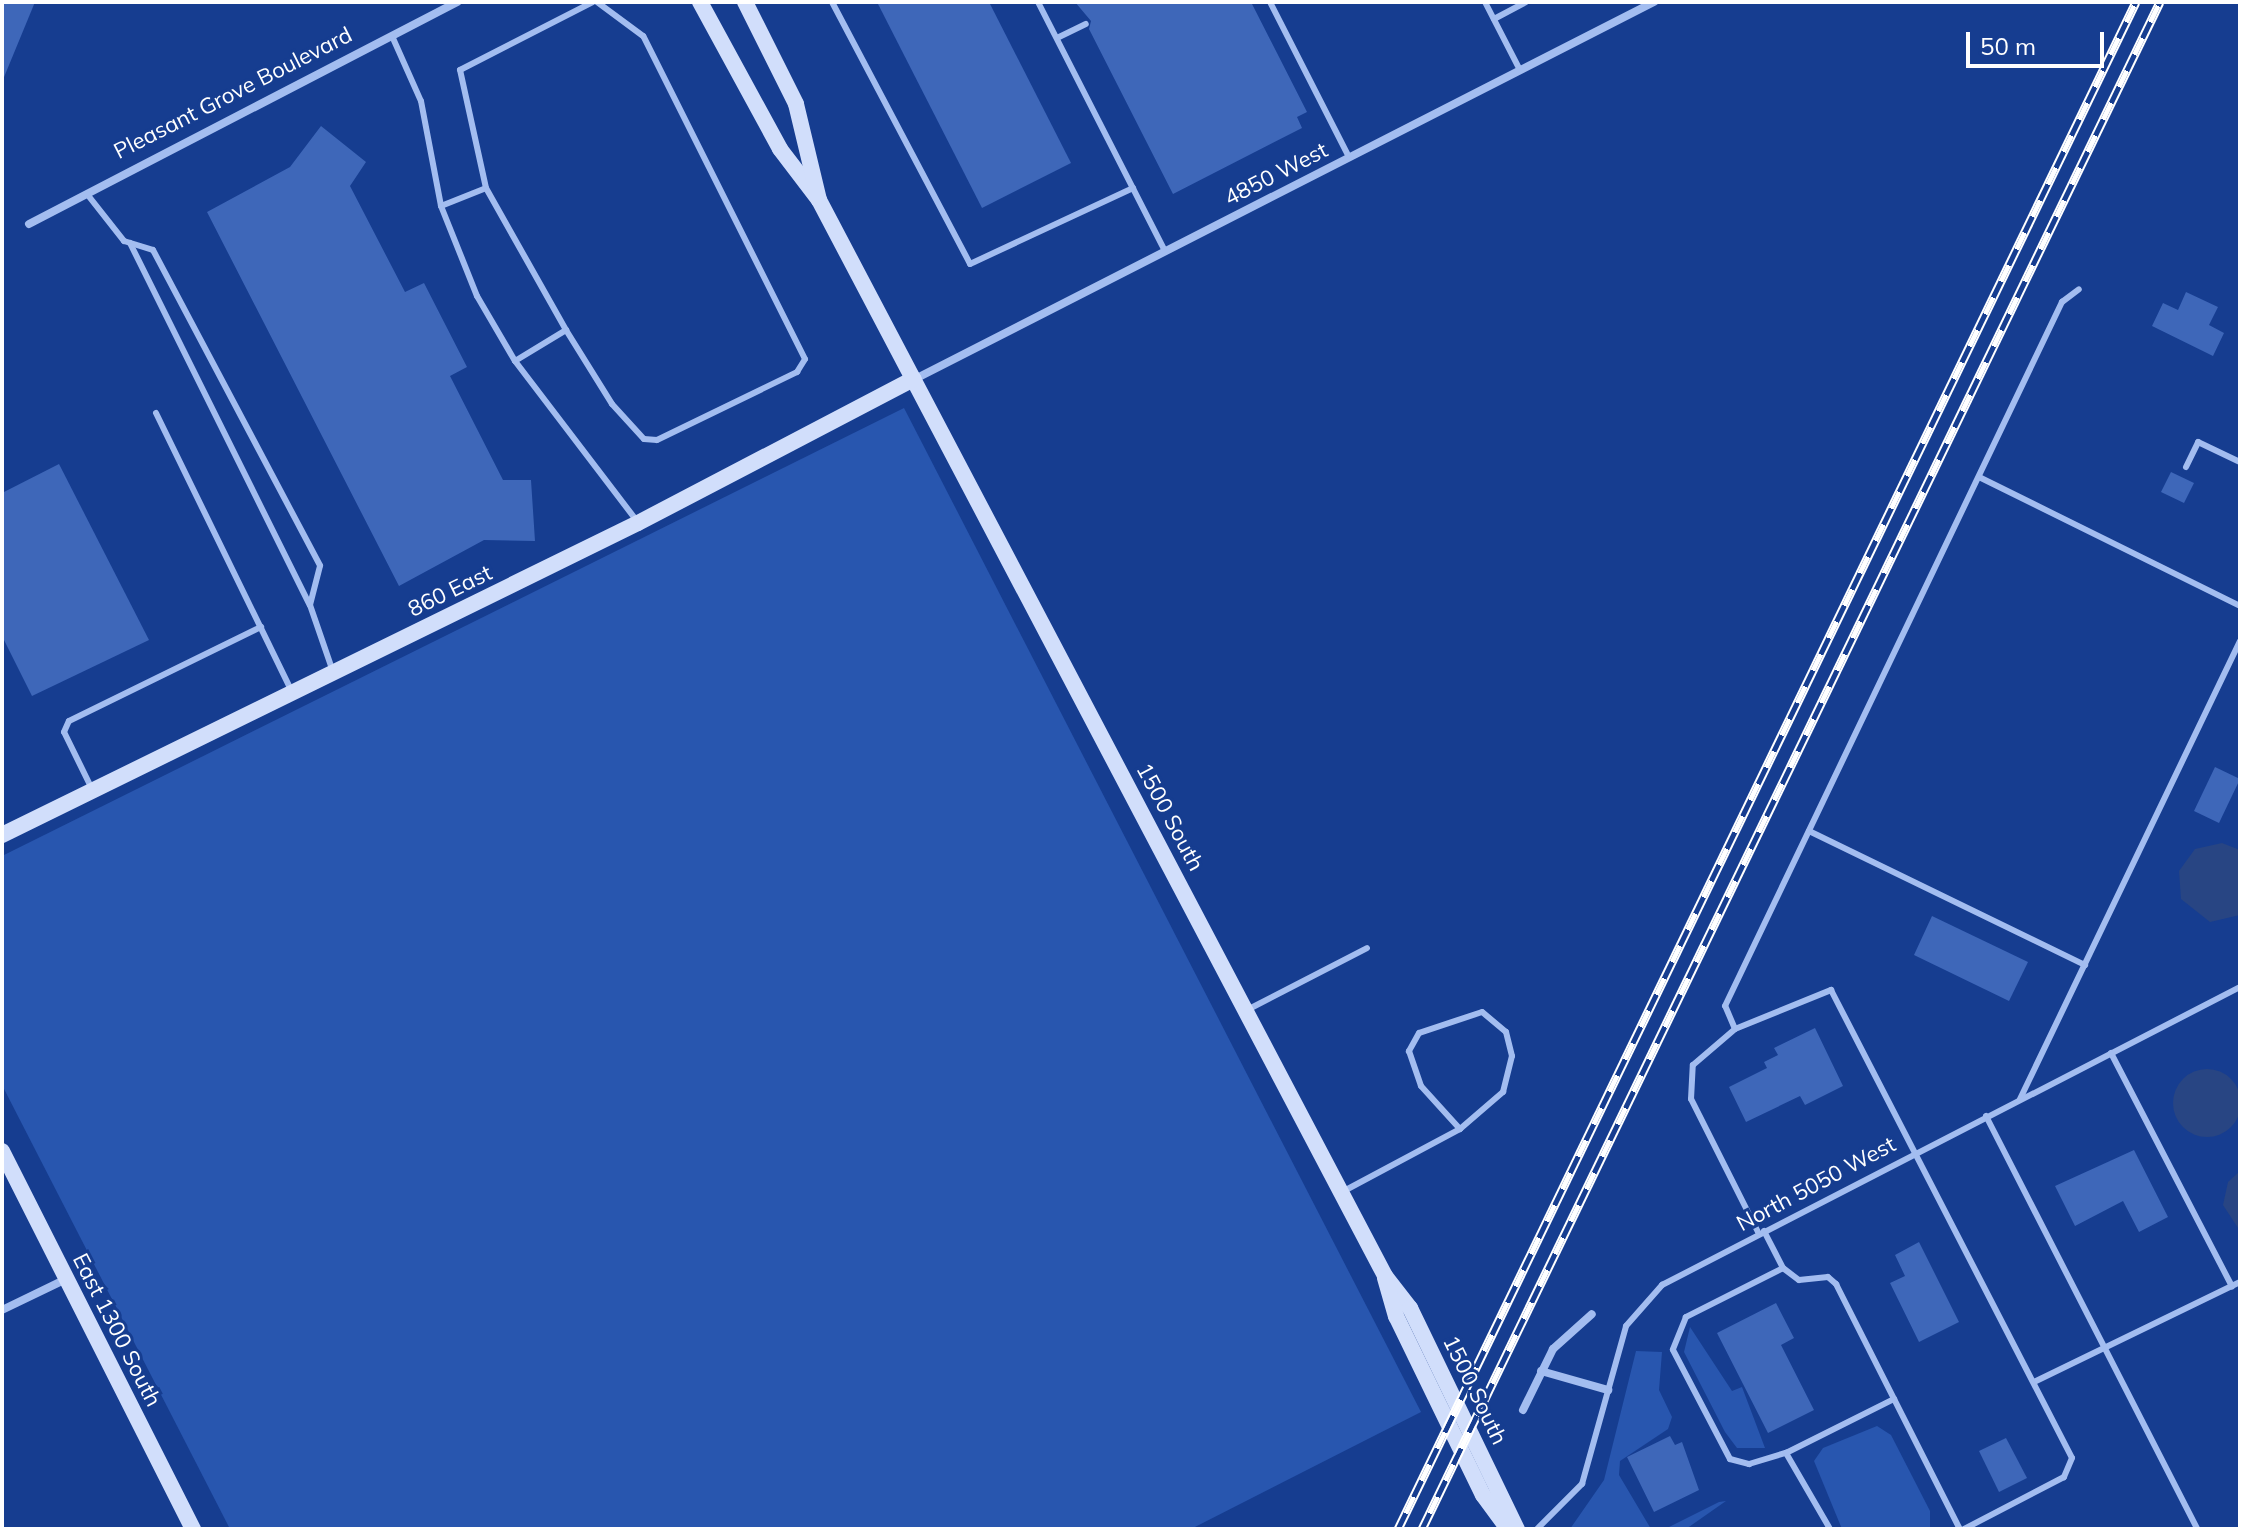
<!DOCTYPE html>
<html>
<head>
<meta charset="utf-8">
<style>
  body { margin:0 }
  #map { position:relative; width:2242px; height:1531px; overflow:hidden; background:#163d90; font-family:Mulish,sans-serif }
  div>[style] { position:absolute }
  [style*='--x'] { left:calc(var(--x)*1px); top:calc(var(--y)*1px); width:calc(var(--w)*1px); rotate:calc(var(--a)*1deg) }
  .green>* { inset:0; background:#2856af }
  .water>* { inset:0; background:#284583 }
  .round { border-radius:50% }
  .building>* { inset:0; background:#3e67b9 }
  .lane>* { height:6px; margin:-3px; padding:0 3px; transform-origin:3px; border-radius:3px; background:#a3bdf0 }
  .street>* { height:8px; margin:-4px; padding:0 4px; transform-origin:4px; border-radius:4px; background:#a3bdf0 }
  .secondary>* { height:16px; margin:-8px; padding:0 8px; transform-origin:8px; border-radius:8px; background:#d1defb }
  .rail>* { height:9px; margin-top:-4.5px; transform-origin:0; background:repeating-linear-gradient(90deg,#163d90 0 18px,#fff 0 36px); box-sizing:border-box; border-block:2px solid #fff }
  span { translate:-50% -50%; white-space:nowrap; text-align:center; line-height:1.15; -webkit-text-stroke:6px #163d90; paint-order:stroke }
  .street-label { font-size:22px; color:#fff }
  .frame { position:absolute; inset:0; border:4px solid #fff; pointer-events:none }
  .scale { position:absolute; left:1966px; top:32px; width:138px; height:36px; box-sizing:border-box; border:4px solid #fff; border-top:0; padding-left:10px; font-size:24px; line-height:28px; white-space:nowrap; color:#fff; -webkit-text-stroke:6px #163d90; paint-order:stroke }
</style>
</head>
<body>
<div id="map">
  <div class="green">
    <div style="clip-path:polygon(904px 408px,1421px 1412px,1191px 1529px,230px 1529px,2px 1085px,2px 856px)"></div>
    <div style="clip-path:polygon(1690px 1327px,1732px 1391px,1742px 1387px,1765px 1448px,1737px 1448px,1725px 1432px,1684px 1352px)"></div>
    <div style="clip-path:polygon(1636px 1351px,1662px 1352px,1659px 1390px,1672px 1417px,1668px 1429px,1620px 1461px,1619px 1475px,1651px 1529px,1570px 1529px,1604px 1480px)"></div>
    <div style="clip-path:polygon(1877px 1426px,1891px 1435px,1930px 1511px,1930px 1529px,1842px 1529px,1814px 1461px,1823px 1448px)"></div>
    <div style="clip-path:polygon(1726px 1501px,1686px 1529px,1665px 1529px,1719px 1502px)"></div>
  </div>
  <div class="water">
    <div style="clip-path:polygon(2222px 843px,2240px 850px,2240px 915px,2210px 922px,2181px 899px,2179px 871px,2195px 849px)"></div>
    <div class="round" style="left:2173px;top:1069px;width:68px;height:68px"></div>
    <div style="clip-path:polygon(2240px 1171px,2240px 1231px,2223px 1205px,2228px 1182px)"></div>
  </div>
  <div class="building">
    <div style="clip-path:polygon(2px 2px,35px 2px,2px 82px)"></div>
    <div style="clip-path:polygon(877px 2px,989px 2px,1071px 163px,982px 208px)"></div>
    <div style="clip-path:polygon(1075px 2px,1251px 2px,1307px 112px,1297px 117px,1302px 128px,1173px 194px,1089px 29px,1091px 21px)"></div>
    <div style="clip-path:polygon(321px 126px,366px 162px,350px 186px,405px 292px,424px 283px,467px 367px,450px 376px,503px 480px,531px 480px,535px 541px,484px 540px,399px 586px,207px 212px,290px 167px)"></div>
    <div style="clip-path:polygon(2186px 292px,2218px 307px,2209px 325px,2224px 333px,2213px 356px,2152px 326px,2163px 303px,2178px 310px)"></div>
    <div style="clip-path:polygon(59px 464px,149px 640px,32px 696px,2px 636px,2px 493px)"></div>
    <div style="clip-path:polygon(2171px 472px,2194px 483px,2184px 503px,2161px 492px)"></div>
    <div style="clip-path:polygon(2215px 767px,2240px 779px,2219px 823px,2194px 811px)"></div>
    <div style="clip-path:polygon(1932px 916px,2028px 962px,2009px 1001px,1914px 955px)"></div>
    <div style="clip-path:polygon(1815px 1028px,1843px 1086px,1805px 1105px,1800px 1096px,1746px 1122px,1729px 1087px,1767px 1068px,1764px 1062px,1778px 1055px,1774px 1048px)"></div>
    <div style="clip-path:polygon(2134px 1150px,2168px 1217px,2139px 1232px,2123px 1201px,2075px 1226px,2055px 1186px)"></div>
    <div style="clip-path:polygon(1919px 1242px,1959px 1322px,1919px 1342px,1890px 1283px,1905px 1276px,1895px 1255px)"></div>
    <div style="clip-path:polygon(1776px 1303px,1794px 1338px,1781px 1345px,1814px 1410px,1768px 1433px,1717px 1333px)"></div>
    <div style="clip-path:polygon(1670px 1436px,1675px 1445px,1682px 1442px,1699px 1490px,1654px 1512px,1627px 1457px)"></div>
    <div style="clip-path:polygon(2006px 1438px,2027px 1478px,1999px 1492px,1979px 1451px)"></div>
  </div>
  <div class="lane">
    <div style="--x:832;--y:2;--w:296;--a:62.2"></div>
    <div style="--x:970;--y:264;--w:180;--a:-25"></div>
    <div style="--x:1038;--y:2;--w:280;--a:63"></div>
    <div style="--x:1270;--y:2;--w:174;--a:63"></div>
    <div style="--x:1485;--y:2;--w:76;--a:62.8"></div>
    <div style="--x:1494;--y:19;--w:36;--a:-28"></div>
    <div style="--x:392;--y:36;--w:71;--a:66"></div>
    <div style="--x:421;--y:101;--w:107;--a:79.2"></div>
    <div style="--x:441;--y:206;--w:97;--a:68.2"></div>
    <div style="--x:477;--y:296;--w:75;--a:59.7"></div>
    <div style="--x:515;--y:361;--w:200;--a:52.7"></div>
    <div style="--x:1057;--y:38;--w:32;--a:-26"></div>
    <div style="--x:486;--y:188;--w:163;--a:60.6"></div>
    <div style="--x:87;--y:194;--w:60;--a:51.8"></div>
    <div style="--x:124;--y:241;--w:30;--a:17"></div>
    <div style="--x:153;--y:250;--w:357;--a:62.1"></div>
    <div style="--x:320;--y:566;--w:40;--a:104.4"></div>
    <div style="--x:310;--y:605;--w:68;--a:71"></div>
    <div style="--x:441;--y:206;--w:48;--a:-21.8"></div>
    <div style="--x:486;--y:188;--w:121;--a:-102.4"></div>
    <div style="--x:460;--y:70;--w:149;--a:-27.1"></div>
    <div style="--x:130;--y:243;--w:404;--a:63.6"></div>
    <div style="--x:515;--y:361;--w:60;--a:-31.3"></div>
    <div style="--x:566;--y:330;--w:87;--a:58.1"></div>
    <div style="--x:612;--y:404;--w:47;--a:47.6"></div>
    <div style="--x:644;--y:439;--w:13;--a:4"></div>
    <div style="--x:657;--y:440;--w:156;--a:-25.9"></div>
    <div style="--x:797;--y:372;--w:15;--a:-58"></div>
    <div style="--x:805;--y:359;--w:361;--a:-116.6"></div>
    <div style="--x:643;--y:36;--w:57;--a:-143.5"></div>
    <div style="--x:156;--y:413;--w:308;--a:64"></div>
    <div style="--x:2186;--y:467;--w:28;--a:-64"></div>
    <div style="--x:2198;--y:442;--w:47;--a:25.5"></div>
    <div style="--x:1979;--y:477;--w:291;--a:26.3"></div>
    <div style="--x:91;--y:787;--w:61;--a:-116.1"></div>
    <div style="--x:64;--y:732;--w:12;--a:-66"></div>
    <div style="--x:69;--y:721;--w:214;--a:-26.1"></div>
    <div style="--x:1809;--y:831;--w:307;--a:25.9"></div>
    <div style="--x:1247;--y:1010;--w:135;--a:-27.3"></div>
    <div style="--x:1735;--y:1029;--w:25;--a:-113"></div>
    <div style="--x:1725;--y:1006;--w:781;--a:-64.42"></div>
    <div style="--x:2062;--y:302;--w:21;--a:-37"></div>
    <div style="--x:2111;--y:1053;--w:263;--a:62.6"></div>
    <div style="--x:2020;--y:1099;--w:508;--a:-64.34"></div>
    <div style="--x:1986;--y:1116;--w:464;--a:62.9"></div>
    <div style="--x:1342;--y:1192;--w:134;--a:-28.1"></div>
    <div style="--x:1460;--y:1129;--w:57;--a:-40.7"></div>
    <div style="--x:1503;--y:1092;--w:37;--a:-76"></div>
    <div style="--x:1512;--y:1056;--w:25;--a:-104"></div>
    <div style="--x:1506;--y:1032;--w:31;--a:-140"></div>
    <div style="--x:1482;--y:1012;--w:66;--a:161.6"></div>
    <div style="--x:1419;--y:1033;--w:21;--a:119"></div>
    <div style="--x:1409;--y:1051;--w:37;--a:71"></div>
    <div style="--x:1421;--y:1086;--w:58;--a:47.8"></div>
    <div style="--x:1764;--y:1231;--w:42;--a:62.8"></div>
    <div style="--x:1783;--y:1268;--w:109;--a:153.2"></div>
    <div style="--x:1686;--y:1317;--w:35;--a:112"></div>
    <div style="--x:1673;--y:1350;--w:123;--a:62.4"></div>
    <div style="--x:1730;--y:1459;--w:20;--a:15"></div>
    <div style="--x:1749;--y:1464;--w:39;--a:-17"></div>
    <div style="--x:1786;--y:1453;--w:88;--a:59.9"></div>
    <div style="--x:1759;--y:1234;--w:151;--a:-116.7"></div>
    <div style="--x:1691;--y:1099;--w:34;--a:-87"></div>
    <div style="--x:1693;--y:1065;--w:55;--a:-40.6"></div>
    <div style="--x:1735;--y:1029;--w:104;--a:-22.1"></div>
    <div style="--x:1831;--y:990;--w:526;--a:62.75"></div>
    <div style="--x:2072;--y:1458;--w:21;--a:113"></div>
    <div style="--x:2064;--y:1477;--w:113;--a:152.5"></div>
    <div style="--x:1783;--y:1268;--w:20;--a:37"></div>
    <div style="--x:1799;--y:1280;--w:29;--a:-6"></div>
    <div style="--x:1828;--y:1277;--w:11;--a:41"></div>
    <div style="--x:1836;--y:1284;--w:275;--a:63.2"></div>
    <div style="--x:2034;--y:1382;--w:229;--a:-25.9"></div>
    <div style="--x:1786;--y:1453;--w:121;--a:-26.6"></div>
    <div style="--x:1537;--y:1529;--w:64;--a:-45"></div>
    <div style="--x:1582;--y:1484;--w:164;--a:-74.4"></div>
    <div style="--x:1626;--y:1326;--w:55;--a:-48.7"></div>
    <div style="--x:1662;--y:1285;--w:650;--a:-27.27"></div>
  </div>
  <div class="street">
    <div style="--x:29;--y:224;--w:483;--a:-27.4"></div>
    <div style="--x:915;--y:379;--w:830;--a:-27.03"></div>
    <div style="--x:2;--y:1310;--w:71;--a:-25.8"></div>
    <div style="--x:1541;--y:1371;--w:70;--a:15.8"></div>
    <div style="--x:1523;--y:1410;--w:68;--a:-63.8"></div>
    <div style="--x:1553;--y:1349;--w:52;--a:-41.9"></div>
  </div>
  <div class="secondary">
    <div style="--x:700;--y:2;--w:167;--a:61.4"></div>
    <div style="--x:780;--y:149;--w:64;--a:52.6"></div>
    <div style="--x:819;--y:200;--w:1216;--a:62.25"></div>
    <div style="--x:1385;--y:1276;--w:41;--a:52"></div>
    <div style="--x:1410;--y:1308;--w:246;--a:64.2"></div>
    <div style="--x:745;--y:2;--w:114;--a:63.4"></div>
    <div style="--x:796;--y:104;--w:99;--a:76.5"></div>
    <div style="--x:2;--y:835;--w:708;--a:-26.13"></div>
    <div style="--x:638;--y:523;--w:311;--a:-27.6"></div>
    <div style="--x:2;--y:1151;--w:424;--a:63.2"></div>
    <div style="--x:1385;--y:1278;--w:40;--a:74"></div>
    <div style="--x:1396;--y:1316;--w:199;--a:64.1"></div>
    <div style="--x:1483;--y:1495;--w:42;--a:53.7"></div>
  </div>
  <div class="rail">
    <div style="--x:1398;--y:1529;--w:1696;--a:-64.21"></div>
    <div style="--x:1422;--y:1529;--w:1696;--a:-64.21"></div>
  </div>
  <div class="street-label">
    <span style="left:233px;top:93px;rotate:-27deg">Pleasant Grove Boulevard</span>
    <span style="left:1276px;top:174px;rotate:-27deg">4850 West</span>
    <span style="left:450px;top:591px;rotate:-26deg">860 East</span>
    <span style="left:1170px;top:817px;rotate:62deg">1500 South</span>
    <span style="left:1816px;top:1184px;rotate:-28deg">North 5050 West</span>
    <span style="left:117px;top:1330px;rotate:63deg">East 1300 South</span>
    <span style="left:1475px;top:1390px;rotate:64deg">1500 South</span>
  </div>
  <div class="frame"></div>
  <div class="scale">50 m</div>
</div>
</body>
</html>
